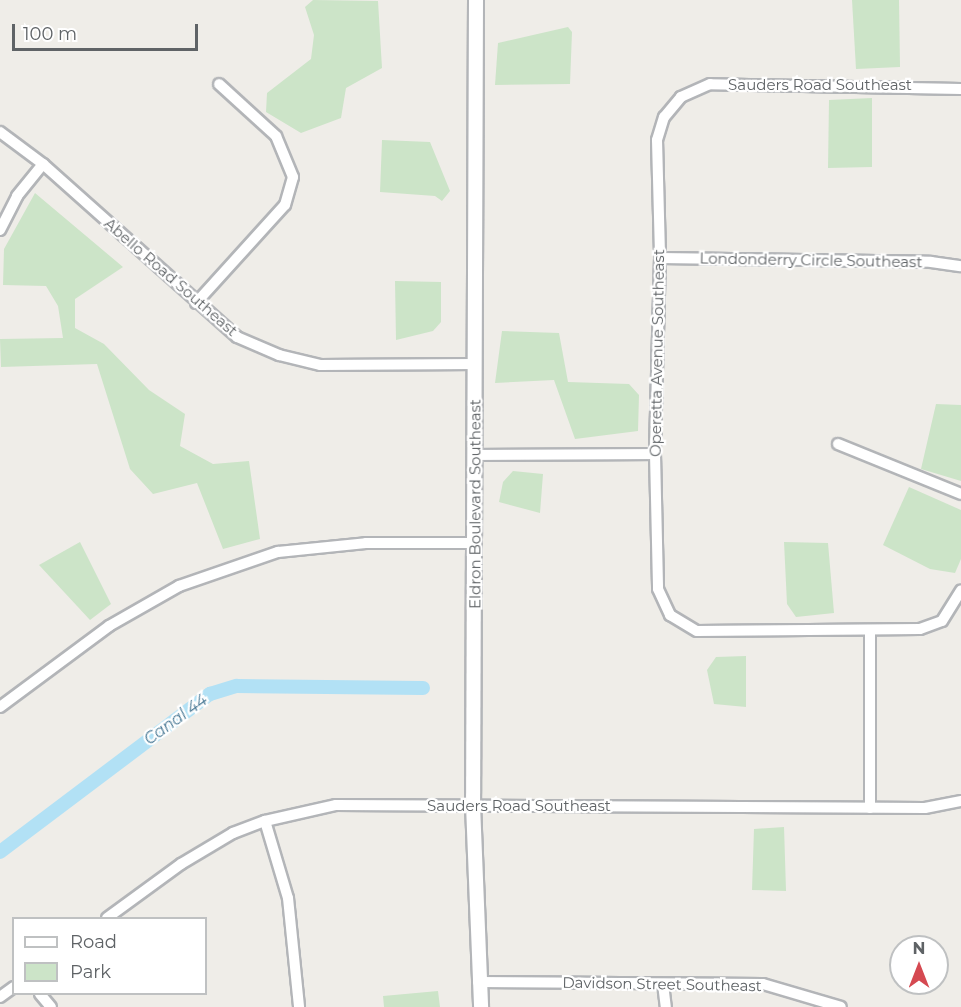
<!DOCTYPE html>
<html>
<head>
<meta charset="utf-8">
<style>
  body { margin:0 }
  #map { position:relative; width:961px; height:1007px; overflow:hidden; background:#efede8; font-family:Montserrat,sans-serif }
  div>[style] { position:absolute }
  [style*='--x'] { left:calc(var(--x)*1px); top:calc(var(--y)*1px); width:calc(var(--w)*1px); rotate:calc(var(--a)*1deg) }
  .green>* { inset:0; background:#cce4c8 }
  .canal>* { height:14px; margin:-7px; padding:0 7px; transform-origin:7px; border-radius:7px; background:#b2e1f5 }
  .roads { filter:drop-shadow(2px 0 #b3b5b8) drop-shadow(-2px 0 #b3b5b8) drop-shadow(0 2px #b3b5b8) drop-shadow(0 -2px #b3b5b8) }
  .street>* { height:10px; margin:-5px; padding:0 5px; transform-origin:5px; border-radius:5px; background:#fff }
  .secondary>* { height:14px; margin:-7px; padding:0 7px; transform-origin:7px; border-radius:7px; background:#fff }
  span { translate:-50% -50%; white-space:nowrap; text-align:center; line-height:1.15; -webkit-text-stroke:4.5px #fff; paint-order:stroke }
  .street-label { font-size:15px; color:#5f6366 }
  .water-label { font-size:16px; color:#497995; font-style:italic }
  .legend { position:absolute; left:12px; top:917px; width:195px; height:78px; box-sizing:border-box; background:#fff; border:2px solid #bfc1c2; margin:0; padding:8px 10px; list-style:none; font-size:18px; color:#5f6366 }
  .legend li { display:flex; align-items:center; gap:12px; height:30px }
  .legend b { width:30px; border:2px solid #bfc1c2 }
  .north { position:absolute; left:889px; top:935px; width:60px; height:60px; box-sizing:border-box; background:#fff; border:2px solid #bfc1c2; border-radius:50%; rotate:0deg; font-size:16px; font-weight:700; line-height:24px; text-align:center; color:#5f6366 }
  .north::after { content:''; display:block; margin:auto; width:21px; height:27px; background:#d54951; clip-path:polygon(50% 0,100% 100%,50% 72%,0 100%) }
  .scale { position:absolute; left:12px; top:24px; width:186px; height:27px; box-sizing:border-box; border:3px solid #5f6366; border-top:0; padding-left:8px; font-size:18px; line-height:21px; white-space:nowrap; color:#5f6366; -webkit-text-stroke:4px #fff; paint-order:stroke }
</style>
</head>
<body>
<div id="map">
  <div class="green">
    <div style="clip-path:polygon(313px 0,378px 1px,382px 68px,346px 88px,341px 118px,301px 133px,266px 112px,267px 93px,311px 59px,314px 35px,305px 7px)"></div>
    <div style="clip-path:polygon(852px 0,899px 0,900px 67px,856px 69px)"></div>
    <div style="clip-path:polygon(568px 27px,572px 32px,570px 84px,495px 85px,498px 43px)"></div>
    <div style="clip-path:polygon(872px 98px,872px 167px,828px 168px,829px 100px)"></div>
    <div style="clip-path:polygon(382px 140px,430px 142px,450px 191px,442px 201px,435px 196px,380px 192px)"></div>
    <div style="clip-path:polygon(35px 193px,123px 267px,75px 299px,75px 328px,104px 344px,149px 390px,185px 414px,180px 446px,213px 464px,249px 461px,260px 539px,223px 549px,197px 483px,153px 494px,130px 469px,97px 364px,1px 367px,0 339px,63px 338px,58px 306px,46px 286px,3px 285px,4px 249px)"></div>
    <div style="clip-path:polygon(395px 281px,441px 282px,441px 322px,433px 331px,396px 340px)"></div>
    <div style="clip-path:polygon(502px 331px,559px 333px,568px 382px,629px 384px,639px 395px,638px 431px,575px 439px,554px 380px,495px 383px)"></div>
    <div style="clip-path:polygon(936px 404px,961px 405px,961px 481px,921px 469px)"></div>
    <div style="clip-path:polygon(513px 471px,543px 474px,540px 513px,499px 502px,503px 482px)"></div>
    <div style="clip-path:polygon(909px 487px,961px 510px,961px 559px,955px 573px,930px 569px,883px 545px)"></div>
    <div style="clip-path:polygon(80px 542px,111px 604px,90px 620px,39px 565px)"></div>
    <div style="clip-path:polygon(784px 542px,828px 543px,834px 613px,796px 617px,787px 604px)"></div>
    <div style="clip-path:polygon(746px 656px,746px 707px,714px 704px,707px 670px,716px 657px)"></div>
    <div style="clip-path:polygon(784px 827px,786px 891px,752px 890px,754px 829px)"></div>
    <div style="clip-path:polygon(438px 991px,440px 1007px,384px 1007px,383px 996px)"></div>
  </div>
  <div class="canal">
    <div style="--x:0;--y:852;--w:263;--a:-37"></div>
    <div style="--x:210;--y:694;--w:28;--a:-17"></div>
    <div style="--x:237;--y:686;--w:186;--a:0.6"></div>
  </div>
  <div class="roads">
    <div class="street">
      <div style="--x:961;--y:89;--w:251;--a:-178.9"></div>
      <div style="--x:710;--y:84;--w:32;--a:156"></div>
      <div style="--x:681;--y:97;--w:26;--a:130"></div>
      <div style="--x:664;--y:117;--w:24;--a:107"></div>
      <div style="--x:657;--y:140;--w:118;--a:88.5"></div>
      <div style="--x:660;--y:258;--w:196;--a:91.5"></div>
      <div style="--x:655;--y:454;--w:135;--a:88.7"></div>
      <div style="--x:658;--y:589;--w:29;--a:65"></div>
      <div style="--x:670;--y:615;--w:31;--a:31"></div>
      <div style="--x:697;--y:631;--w:223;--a:-0.5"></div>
      <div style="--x:920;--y:629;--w:23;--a:-20"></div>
      <div style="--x:942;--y:621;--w:36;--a:-58"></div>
      <div style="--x:0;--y:132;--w:54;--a:36.7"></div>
      <div style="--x:43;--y:164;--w:260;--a:41.7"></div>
      <div style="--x:237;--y:337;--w:46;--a:23.2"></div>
      <div style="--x:279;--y:355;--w:42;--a:13.7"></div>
      <div style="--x:320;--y:365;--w:156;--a:-0.4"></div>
      <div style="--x:0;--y:230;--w:38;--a:-63"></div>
      <div style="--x:17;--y:196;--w:41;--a:-50.9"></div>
      <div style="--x:660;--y:258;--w:271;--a:0.8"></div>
      <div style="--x:931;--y:262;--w:30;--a:8"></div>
      <div style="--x:196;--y:303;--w:132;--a:-47.8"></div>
      <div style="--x:285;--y:205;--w:29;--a:-74"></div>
      <div style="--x:293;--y:177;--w:44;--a:-112.5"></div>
      <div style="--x:276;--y:136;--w:77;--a:-137.6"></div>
      <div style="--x:838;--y:444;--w:133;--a:22.1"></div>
      <div style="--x:476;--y:455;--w:179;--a:-0.3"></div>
      <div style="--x:870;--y:632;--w:176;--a:90"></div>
      <div style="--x:0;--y:707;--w:136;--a:-36.6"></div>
      <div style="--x:109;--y:626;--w:81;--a:-29.7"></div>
      <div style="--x:179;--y:586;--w:105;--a:-19"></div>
      <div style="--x:278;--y:552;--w:88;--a:-5.8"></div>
      <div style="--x:366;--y:543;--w:109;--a:0"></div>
      <div style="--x:265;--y:821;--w:80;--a:73.4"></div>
      <div style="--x:288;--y:898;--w:110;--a:84.2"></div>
      <div style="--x:107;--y:918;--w:92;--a:-36.1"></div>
      <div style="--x:181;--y:864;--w:61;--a:-30.8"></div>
      <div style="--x:233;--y:833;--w:34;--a:-21"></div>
      <div style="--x:265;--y:821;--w:73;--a:-12.7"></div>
      <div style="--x:336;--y:805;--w:589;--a:0.29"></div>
      <div style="--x:925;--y:808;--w:37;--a:-11"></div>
      <div style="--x:478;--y:982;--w:285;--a:0.4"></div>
      <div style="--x:763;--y:984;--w:81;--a:16.4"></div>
      <div style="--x:663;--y:984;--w:23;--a:83"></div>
      <div style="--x:40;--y:994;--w:17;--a:50"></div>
      <div style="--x:0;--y:997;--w:17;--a:-36"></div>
    </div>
    <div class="secondary">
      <div style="--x:476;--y:0;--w:805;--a:90.21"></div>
      <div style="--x:473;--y:805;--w:202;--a:87.7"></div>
    </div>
  </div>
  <div class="street-label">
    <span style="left:820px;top:85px">Sauders Road Southeast</span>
    <span style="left:811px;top:260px;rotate:1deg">Londonderry Circle Southeast</span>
    <span style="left:171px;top:277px;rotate:41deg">Abello Road Southeast</span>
    <span style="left:657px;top:353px;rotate:-89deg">Operetta Avenue Southeast</span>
    <span style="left:475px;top:504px;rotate:-90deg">Eldron Boulevard Southeast</span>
    <span style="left:519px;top:806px">Sauders Road Southeast</span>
    <span style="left:662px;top:984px;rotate:1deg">Davidson Street Southeast</span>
  </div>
  <div class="water-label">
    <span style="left:176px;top:720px;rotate:-36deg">Canal 44</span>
  </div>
  <ul class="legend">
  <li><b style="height:8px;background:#fff"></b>Road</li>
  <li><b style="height:16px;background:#cce4c8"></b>Park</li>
  </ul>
  <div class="north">N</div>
  <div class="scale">100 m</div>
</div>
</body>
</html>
